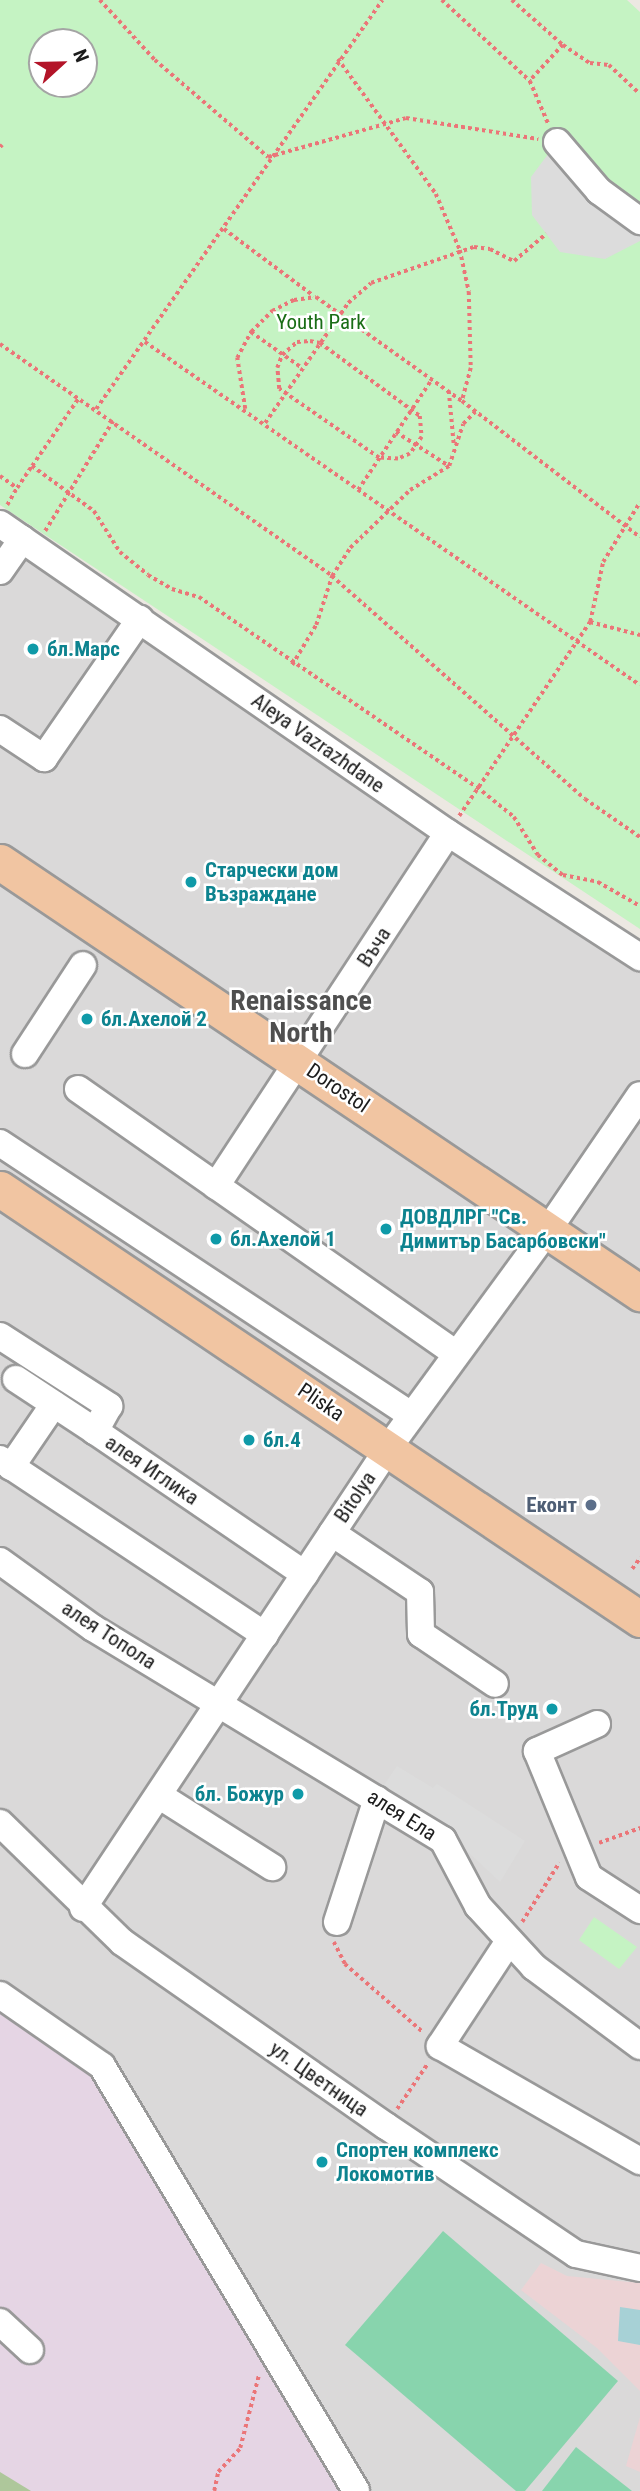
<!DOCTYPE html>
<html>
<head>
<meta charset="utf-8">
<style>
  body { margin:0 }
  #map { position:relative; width:640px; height:2491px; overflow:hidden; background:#ece8e2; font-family:"Roboto Condensed",sans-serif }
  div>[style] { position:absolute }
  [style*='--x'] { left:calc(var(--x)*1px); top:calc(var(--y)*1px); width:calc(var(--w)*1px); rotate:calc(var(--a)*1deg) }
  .residential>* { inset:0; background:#dad9d9 }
  .commercial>* { inset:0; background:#ecd3d5 }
  .industrial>* { inset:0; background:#e5d5e4 }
  .forest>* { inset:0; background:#aec79b }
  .park>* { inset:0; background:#c5f3c3 }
  .pitch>* { inset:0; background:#88d4ad }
  .parking>* { inset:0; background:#dcdcdc }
  .water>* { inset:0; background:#a7d1d6 }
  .path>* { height:3.5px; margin-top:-1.75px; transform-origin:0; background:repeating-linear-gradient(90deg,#eb7578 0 3.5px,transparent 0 7px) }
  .roads { filter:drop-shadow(2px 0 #999) drop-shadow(-2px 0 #999) drop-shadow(0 2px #999) drop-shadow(0 -2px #999) }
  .minor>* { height:26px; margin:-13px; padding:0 13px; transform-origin:13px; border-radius:13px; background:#fff }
  .major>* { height:35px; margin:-17.5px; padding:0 17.5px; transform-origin:17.5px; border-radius:17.5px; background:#f1c5a2 }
  .dots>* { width:19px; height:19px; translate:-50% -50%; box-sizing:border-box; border:4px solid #fff; border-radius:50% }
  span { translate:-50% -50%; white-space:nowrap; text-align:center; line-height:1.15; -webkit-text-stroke:5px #fff; paint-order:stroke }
  .park-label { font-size:21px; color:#1a6d16 }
  .culture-label { font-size:21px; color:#0d838f; font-weight:700 }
  .left { translate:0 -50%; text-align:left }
  .right { translate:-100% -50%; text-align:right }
  .street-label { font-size:21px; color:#1c1c1c }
  .service-label { font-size:21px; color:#4e5e75; font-weight:700 }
  .district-label { font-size:28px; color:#4f4f4f; font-weight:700 }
  .north { position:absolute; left:28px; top:28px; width:70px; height:70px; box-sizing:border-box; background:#fff; border:2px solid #a4a4a4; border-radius:50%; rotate:68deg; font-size:19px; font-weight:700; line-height:28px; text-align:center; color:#1c1c1c }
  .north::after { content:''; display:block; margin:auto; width:24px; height:32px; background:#b31428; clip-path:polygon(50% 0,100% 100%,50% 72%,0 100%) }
</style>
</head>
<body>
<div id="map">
  <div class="residential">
    <div style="clip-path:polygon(0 536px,640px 962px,640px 2491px,365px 2491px,0 2006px)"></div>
  </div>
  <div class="commercial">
    <div style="clip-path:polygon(541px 2263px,567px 2276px,640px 2283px,640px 2391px,597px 2348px,521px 2290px)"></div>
    <div style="clip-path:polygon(640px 2417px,640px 2472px,626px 2466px)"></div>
  </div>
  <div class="industrial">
    <div style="clip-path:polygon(0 2004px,114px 2082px,365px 2491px,0 2491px)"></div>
  </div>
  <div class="forest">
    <div style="clip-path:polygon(0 2472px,31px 2491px,0 2491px)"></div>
  </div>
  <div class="park">
    <div style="clip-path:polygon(evenodd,0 0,627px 0,640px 12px,640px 929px,0 505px,0 0,42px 42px,84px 42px,84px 84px,42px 84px,42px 42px)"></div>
    <div style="clip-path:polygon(594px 1917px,637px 1947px,619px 1969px,579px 1940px)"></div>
  </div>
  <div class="pitch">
    <div style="clip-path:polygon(443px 2231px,618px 2381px,525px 2491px,516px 2491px,345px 2345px)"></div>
    <div style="clip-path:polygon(576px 2447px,632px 2491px,542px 2491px)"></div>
  </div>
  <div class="parking">
    <div style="clip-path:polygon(557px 142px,640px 221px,640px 241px,605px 259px,560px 252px,532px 215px,531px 177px)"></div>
    <div style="clip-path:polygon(397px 1766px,433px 1788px,437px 1784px,525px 1841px,500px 1882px,450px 1835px,380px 1791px)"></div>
  </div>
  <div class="water">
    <div style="clip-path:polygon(620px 2307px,640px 2310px,640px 2345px,618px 2341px)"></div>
  </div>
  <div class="path">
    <div style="--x:100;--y:0;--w:81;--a:47.5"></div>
    <div style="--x:155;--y:60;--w:149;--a:40.6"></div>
    <div style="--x:268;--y:157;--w:143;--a:-15.8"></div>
    <div style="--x:406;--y:118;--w:134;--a:9"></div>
    <div style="--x:442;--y:0;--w:120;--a:42.6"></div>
    <div style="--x:512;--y:0;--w:68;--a:41.4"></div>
    <div style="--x:563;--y:45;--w:49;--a:132.5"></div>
    <div style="--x:530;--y:81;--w:46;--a:66.8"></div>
    <div style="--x:563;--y:45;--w:32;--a:34"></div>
    <div style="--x:590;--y:63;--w:19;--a:6"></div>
    <div style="--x:609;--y:65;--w:42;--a:43.1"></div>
    <div style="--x:338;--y:59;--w:167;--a:54"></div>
    <div style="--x:436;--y:194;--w:61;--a:66.8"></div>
    <div style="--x:460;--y:250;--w:43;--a:77.9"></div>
    <div style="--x:469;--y:292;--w:76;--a:88.5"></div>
    <div style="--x:471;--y:368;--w:34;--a:105"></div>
    <div style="--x:0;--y:147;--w:3;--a:-45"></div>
    <div style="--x:224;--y:229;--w:112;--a:36.7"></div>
    <div style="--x:251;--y:332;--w:62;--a:35.2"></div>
    <div style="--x:310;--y:341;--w:10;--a:11"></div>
    <div style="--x:320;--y:343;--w:124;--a:36.1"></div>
    <div style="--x:420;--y:416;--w:21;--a:85"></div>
    <div style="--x:422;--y:437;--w:21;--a:125"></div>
    <div style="--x:410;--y:454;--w:13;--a:157"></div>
    <div style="--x:398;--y:459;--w:19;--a:-177"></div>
    <div style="--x:379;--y:458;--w:121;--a:-145.4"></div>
    <div style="--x:279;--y:389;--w:21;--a:-95"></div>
    <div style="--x:277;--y:368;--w:14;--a:-69"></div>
    <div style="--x:282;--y:355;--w:20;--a:-41"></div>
    <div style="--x:297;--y:342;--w:13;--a:-4"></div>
    <div style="--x:145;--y:342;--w:602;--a:34.72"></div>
    <div style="--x:0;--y:344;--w:405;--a:34.9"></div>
    <div style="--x:332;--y:576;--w:337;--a:41.4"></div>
    <div style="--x:585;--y:799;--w:67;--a:34.6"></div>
    <div style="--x:449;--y:391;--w:54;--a:84.7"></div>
    <div style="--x:96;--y:409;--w:499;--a:-55"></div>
    <div style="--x:245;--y:409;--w:52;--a:-98.9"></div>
    <div style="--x:237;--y:358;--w:30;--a:-62"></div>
    <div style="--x:251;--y:332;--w:30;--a:-45"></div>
    <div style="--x:272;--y:311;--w:25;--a:-27"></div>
    <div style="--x:294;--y:300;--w:22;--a:-8"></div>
    <div style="--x:316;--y:297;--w:179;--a:35.5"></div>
    <div style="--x:462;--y:401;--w:224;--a:37.4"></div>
    <div style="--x:265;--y:423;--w:146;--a:-55.3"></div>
    <div style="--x:348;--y:303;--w:30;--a:-41"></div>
    <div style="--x:371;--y:283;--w:109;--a:-19.3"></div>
    <div style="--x:474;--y:247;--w:16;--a:7"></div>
    <div style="--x:490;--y:249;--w:27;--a:27"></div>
    <div style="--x:514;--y:261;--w:42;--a:-40.2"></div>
    <div style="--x:396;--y:432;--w:63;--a:32.7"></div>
    <div style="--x:32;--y:466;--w:81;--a:-55.5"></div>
    <div style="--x:0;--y:476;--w:21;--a:35"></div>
    <div style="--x:17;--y:488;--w:27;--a:-56"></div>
    <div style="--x:32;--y:466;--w:77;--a:36"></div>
    <div style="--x:94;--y:511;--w:49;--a:57.6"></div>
    <div style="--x:120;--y:552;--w:36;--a:39"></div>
    <div style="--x:148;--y:575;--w:28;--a:30"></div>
    <div style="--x:172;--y:589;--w:28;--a:17"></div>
    <div style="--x:199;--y:597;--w:337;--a:34.4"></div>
    <div style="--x:477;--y:787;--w:48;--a:39"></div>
    <div style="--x:514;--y:817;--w:45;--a:57.7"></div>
    <div style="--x:538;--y:855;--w:32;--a:39"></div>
    <div style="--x:563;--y:875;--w:36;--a:11"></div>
    <div style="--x:598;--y:882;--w:48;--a:29.7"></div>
    <div style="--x:358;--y:490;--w:133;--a:-56.3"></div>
    <div style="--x:7;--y:505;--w:20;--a:-60"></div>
    <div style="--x:45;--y:531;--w:129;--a:-58.3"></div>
    <div style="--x:590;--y:622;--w:61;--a:-77.8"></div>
    <div style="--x:603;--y:562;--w:70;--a:-58.3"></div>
    <div style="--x:292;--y:665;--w:47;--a:-59"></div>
    <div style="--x:316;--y:625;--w:52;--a:-71.9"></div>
    <div style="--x:332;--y:576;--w:33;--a:-57"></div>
    <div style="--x:350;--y:548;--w:83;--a:-44"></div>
    <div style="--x:410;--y:490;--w:46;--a:-31.6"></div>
    <div style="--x:449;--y:466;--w:44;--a:-71.6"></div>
    <div style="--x:463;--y:424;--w:18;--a:-45"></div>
    <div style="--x:459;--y:816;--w:234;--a:-56"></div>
    <div style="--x:590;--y:622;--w:52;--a:14.6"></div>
    <div style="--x:632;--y:1569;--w:14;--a:-54"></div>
    <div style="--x:599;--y:1843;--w:44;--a:-20.1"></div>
    <div style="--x:522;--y:1922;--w:70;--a:-57.9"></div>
    <div style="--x:334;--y:1942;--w:25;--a:63"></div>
    <div style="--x:345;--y:1964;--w:103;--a:41.1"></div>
    <div style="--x:397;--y:2109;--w:55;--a:-56"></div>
    <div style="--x:214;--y:2491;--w:19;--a:-78"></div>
    <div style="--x:218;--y:2472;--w:33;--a:-47"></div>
    <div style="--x:240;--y:2448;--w:76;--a:-75.6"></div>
  </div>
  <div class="roads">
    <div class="minor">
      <div style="--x:557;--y:142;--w:65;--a:49.4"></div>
      <div style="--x:599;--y:191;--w:51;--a:36.2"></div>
      <div style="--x:0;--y:524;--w:544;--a:34.6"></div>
      <div style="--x:448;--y:833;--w:229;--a:32.9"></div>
      <div style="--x:0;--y:571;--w:39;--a:-55"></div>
      <div style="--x:0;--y:729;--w:53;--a:33.4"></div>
      <div style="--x:44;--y:758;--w:169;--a:-55.4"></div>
      <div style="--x:25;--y:1054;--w:106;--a:-56.9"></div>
      <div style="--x:78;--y:1089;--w:460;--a:35"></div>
      <div style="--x:0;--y:1143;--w:493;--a:33.5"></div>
      <div style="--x:216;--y:1186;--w:422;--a:-56.7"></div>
      <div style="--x:0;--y:1336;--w:130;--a:32.7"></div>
      <div style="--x:109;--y:1406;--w:29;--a:119"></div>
      <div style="--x:95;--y:1431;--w:254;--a:34.3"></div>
      <div style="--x:16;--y:1379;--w:95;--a:33.4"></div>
      <div style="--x:0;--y:1459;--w:318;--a:33.6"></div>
      <div style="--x:11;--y:1467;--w:76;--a:-55.7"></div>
      <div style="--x:332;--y:1533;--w:106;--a:33.8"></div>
      <div style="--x:420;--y:1592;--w:42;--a:88.6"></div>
      <div style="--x:421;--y:1634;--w:89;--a:34"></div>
      <div style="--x:0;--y:1561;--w:115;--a:35.8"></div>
      <div style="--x:93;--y:1628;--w:409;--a:31.2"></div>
      <div style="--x:443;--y:1840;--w:75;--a:62.1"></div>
      <div style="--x:478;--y:1906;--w:83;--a:47.4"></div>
      <div style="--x:534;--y:1967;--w:132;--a:36.7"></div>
      <div style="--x:597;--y:1724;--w:66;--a:155.8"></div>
      <div style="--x:537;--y:1751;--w:136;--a:67.6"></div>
      <div style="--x:589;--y:1877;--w:61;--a:32.9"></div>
      <div style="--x:160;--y:1796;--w:133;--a:32.4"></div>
      <div style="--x:0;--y:1823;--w:170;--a:44.3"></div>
      <div style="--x:122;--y:1942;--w:322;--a:34.9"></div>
      <div style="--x:386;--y:2126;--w:229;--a:34"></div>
      <div style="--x:576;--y:2254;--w:66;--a:12.3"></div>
      <div style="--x:83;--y:1908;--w:553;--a:-56.42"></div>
      <div style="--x:389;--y:1447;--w:269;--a:-53.8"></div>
      <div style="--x:548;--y:1230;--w:163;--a:-55.7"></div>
      <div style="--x:337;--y:1922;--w:129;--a:-72"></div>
      <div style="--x:509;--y:1941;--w:126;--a:123.3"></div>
      <div style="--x:440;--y:2046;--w:231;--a:29.9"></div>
      <div style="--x:0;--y:1995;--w:124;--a:34.8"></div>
      <div style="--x:102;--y:2066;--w:495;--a:59.1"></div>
      <div style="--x:0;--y:2322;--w:41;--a:43"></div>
    </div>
    <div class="major">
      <div style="--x:0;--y:862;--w:772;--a:33.96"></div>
      <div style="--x:0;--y:1189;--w:771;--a:33.9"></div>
    </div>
  </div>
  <div class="dots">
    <div style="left:33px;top:649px;background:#0f9aa8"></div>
    <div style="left:191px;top:882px;background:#0f9aa8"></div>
    <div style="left:87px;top:1019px;background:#0f9aa8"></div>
    <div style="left:386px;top:1229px;background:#0f9aa8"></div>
    <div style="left:216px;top:1239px;background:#0f9aa8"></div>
    <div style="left:249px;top:1440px;background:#0f9aa8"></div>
    <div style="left:591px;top:1505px;background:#5c6f8a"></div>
    <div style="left:552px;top:1709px;background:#0f9aa8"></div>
    <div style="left:298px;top:1794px;background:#0f9aa8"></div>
    <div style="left:322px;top:2162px;background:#0f9aa8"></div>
  </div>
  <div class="park-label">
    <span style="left:321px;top:322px">Youth Park</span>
  </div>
  <div class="culture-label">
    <span class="left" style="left:47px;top:649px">бл.Марс</span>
    <span class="left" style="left:205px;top:882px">Старчески дом<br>Възраждане</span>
    <span class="left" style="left:101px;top:1019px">бл.Ахелой 2</span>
    <span class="left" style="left:400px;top:1229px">ДОВДЛРГ "Св.<br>Димитър Басарбовски"</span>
    <span class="left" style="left:230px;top:1239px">бл.Ахелой 1</span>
    <span class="left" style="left:263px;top:1440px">бл.4</span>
    <span class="right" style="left:538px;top:1709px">бл.Труд</span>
    <span class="right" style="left:284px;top:1794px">бл. Божур</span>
    <span class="left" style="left:336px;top:2162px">Спортен комплекс<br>Локомотив</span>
  </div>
  <div class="street-label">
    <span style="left:318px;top:743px;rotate:35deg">Aleya Vazrazhdane</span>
    <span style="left:374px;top:947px;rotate:-57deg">Въча</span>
    <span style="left:338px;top:1088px;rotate:34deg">Dorostol</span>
    <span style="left:321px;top:1402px;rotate:34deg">Pliska</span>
    <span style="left:152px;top:1470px;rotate:34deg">алея Иглика</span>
    <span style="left:355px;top:1497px;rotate:-56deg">Bitolya</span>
    <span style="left:109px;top:1635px;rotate:33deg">алея Топола</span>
    <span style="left:402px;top:1815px;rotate:32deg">алея Ела</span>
    <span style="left:319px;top:2079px;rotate:35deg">ул. Цветница</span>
  </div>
  <div class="service-label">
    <span class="right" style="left:577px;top:1505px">Еконт</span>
  </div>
  <div class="district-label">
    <span style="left:301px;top:1017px">Renaissance<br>North</span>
  </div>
  <div class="north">N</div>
</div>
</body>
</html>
